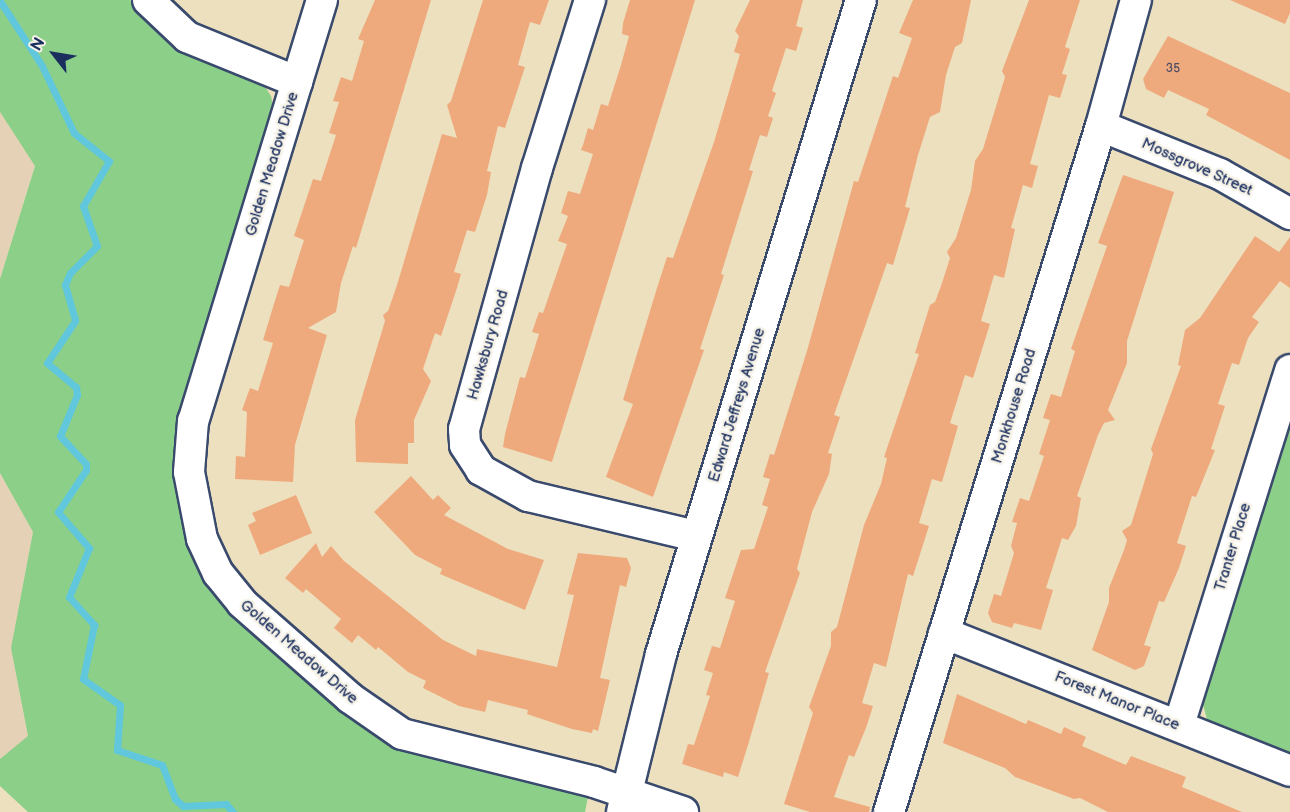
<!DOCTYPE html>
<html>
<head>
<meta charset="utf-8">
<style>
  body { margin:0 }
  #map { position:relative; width:1290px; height:812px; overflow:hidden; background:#ede0bf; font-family:"Balsamiq Sans",sans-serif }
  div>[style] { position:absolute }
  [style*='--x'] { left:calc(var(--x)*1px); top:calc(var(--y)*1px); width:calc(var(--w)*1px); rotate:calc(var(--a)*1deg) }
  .built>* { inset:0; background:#e4d1b6 }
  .green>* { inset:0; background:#8bcf89 }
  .stream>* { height:7px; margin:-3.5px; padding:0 3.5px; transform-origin:3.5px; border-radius:3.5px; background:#61c7dd }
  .building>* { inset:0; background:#eeaa7d }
  .roads { filter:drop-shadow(2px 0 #3a4a6d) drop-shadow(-2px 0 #3a4a6d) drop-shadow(0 2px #3a4a6d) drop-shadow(0 -2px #3a4a6d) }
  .minor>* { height:30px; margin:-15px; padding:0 15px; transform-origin:15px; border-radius:15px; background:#fff }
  span { translate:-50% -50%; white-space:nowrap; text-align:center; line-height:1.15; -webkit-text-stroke:5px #f7f3e8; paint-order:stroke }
  .number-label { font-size:12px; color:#504e66 }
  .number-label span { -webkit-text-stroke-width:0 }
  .street-label { font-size:15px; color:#1b2f5e }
  .north { position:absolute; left:24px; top:24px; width:60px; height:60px; -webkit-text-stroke:4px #f7f3e8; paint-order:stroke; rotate:301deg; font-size:16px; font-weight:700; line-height:24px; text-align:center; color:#1b2f5e }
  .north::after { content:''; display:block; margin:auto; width:21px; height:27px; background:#1b2f5e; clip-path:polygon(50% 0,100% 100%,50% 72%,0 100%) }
</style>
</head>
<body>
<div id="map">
  <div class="built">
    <div style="clip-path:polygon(0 112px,35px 165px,0 279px)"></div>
    <div style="clip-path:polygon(0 473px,33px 532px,11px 648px,28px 737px,0 759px)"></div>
  </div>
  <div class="green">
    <div style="clip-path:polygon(0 0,130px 0,170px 42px,266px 88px,271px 96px,273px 106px,178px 426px,175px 473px,185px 529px,194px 557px,235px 616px,346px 713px,399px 746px,426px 757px,579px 793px,588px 797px,585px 812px,28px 812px,0 786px,0 759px,28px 736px,11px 648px,33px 532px,0 473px,0 279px,35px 166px,0 112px)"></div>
    <div style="clip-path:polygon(1290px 411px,1290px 755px,1216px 726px,1207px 719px,1202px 701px)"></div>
  </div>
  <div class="stream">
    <div style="--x:0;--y:1;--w:77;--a:57.1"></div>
    <div style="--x:42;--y:66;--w:74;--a:64.5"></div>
    <div style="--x:74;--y:133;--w:45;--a:38.7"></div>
    <div style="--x:109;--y:161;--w:52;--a:120"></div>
    <div style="--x:83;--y:206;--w:42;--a:70.7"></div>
    <div style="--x:97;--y:246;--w:38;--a:135"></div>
    <div style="--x:70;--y:273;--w:13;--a:113"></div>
    <div style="--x:65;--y:285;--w:37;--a:74"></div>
    <div style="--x:75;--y:321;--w:50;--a:123.7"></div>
    <div style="--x:47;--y:363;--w:38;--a:40"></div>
    <div style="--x:76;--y:387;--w:8;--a:83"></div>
    <div style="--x:77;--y:395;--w:44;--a:112.5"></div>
    <div style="--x:60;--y:436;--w:38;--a:47"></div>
    <div style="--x:86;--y:464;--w:6;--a:90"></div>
    <div style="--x:86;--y:470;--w:50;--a:123.7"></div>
    <div style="--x:58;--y:512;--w:48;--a:49.3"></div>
    <div style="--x:89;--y:548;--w:53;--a:112.2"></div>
    <div style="--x:69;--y:597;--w:38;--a:48"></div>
    <div style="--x:94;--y:625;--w:55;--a:101.5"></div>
    <div style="--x:83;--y:679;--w:45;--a:35.1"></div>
    <div style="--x:120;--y:705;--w:45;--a:93.8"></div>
    <div style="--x:117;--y:750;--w:47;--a:18.4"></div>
    <div style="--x:162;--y:765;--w:36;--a:69"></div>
    <div style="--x:175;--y:799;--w:11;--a:41"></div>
    <div style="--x:183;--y:806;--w:43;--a:-2.7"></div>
    <div style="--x:226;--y:804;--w:11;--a:49"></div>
  </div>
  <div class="building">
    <div style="clip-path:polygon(375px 0,431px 0,356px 248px,353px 246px,341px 283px,336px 312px,308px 328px,327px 335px,295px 445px,293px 482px,235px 479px,236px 456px,245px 457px,247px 412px,242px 410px,250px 388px,258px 391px,273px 343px,263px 340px,273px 307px,280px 285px,289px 287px,304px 240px,294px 236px,313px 179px,321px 181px,336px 135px,329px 133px,339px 102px,333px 101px,341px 77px,352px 81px,364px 41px,358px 39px)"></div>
    <div style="clip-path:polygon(483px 0,549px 0,540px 25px,530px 22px,518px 65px,525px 67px,505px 128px,498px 126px,487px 171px,491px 172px,487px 195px,475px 232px,467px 230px,454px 272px,461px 274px,457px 288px,441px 336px,435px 333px,423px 369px,431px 381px,414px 420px,414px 443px,408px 443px,408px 464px,356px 462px,355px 420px,385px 321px,383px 315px,388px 311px,397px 285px,442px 134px,457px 138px,447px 105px,451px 101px)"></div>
    <div style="clip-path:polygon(630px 0,695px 0,552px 462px,503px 447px,505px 434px,520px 377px,525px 378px,539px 334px,532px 332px,539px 312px,543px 313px,567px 244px,558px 241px,568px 216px,561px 213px,568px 191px,580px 194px,593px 154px,581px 150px,583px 145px,588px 128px,593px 130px,601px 104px,608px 106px,621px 65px,629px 36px,622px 34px,623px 23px)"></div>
    <div style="clip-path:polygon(750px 0,803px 0,796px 26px,803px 28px,796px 51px,786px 48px,772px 91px,776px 93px,768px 116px,773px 118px,767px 137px,760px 135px,749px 170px,753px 171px,721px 274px,724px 275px,700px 349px,704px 350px,653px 497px,606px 477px,633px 404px,623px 400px,657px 288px,667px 257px,673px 258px,714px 142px,740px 54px,734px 52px,739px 36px,735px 31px)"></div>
    <div style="clip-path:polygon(913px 0,971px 0,962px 43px,955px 47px,946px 75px,940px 112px,930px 117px,918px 155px,905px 207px,910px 208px,893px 265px,887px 263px,834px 415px,840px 417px,828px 453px,832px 454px,829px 474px,812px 512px,797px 569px,800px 573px,765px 672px,769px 673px,748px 745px,738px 777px,724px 772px,723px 777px,682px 764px,688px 744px,694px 745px,710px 696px,706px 695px,713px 673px,704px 670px,712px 646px,720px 648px,735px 601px,725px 598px,741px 550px,754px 549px,768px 507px,762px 505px,770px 479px,763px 477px,770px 454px,774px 455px,807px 351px,854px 181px,858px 182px,893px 76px,898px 78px,912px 38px,899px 33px)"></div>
    <div style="clip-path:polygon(1029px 0,1080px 0,1065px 47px,1070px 49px,1062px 74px,1067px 75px,1060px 98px,1049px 95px,1030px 164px,1038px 166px,1032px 188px,1023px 185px,1011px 228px,1015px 229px,1004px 278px,994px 275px,981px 321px,990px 324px,973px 378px,965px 375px,950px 423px,958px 426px,942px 482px,932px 479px,919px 523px,929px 526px,913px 576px,908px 574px,886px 667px,874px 663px,862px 703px,873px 706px,866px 728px,854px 757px,849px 755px,834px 797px,870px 807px,869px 812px,810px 812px,784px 804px,813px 713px,809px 707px,831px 646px,831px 632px,837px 627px,864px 525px,881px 484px,887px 458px,884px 457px,919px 354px,915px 353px,930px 305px,935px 302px,941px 286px,950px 258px,947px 252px,956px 238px,971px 190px,975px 161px,983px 149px,1005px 77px,1002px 71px)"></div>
    <div style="clip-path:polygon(1230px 0,1290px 0,1290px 13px,1285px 24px)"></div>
    <div style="clip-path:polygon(1168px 36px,1290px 93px,1290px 160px,1206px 115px,1209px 109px,1168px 90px,1164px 98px,1146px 89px,1143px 79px)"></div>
    <div style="clip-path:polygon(1123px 175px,1174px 192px,1127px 341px,1127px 363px,1108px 410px,1115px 420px,1104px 423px,1098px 435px,1077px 496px,1081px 498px,1076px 526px,1068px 540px,1062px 538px,1046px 588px,1053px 590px,1041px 630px,1014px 623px,1012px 628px,992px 622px,988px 613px,994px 594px,1001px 596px,1014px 553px,1011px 546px,1017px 523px,1012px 522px,1020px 498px,1029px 501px,1044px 456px,1039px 454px,1050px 420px,1043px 418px,1051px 394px,1061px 397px,1075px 351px,1071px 349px,1107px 246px,1098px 243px)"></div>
    <div style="clip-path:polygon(1255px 236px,1279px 252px,1290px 237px,1290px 288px,1280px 281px,1252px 317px,1259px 322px,1248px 338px,1239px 365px,1232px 363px,1218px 404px,1225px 406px,1211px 449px,1215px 450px,1196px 497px,1192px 496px,1177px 543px,1186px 546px,1179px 568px,1164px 602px,1159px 601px,1144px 645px,1151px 647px,1144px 666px,1135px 670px,1092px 650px,1109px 602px,1109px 588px,1124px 550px,1127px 540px,1122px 531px,1131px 525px,1153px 454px,1151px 449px,1181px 366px,1178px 365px,1185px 330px,1200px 318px)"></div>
    <div style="clip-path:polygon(411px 476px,433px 500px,438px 495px,451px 508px,444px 515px,508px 549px,544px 560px,525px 610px,440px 574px,442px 569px,415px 555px,374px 512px)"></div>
    <div style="clip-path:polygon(296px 495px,312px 533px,260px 555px,248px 525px,256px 521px,252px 513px)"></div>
    <div style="clip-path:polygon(316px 543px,322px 557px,331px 546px,344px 561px,443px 640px,476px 656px,477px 649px,557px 667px,574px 595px,567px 594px,578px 553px,627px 558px,631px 568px,626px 587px,620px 585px,600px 678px,610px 680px,598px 731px,593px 729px,592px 733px,572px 729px,527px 714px,528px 710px,488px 700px,485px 712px,459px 706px,423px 688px,426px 681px,408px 672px,378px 647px,376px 650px,358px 635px,352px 643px,334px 628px,341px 619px,306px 589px,303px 593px,285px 578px)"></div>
    <div style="clip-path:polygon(957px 694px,1026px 724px,1028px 720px,1061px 734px,1064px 727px,1086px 737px,1082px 746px,1126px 765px,1131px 756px,1186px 777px,1182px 787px,1242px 812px,1108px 812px,1080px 798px,1074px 799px,1015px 777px,1005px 768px,943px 743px)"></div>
  </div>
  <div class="roads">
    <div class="minor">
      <div style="--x:148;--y:0;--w:54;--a:43.5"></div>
      <div style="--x:187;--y:37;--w:119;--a:22.2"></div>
      <div style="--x:322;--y:0;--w:440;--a:107"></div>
      <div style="--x:193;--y:421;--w:51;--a:94.5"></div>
      <div style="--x:189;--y:472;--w:68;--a:79"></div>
      <div style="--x:202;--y:539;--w:38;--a:65"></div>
      <div style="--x:218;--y:573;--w:38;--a:51"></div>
      <div style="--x:242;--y:603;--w:144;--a:41.3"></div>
      <div style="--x:350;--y:698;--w:63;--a:34.7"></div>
      <div style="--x:402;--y:734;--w:198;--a:14"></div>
      <div style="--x:594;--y:782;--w:94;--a:18.6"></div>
      <div style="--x:590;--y:0;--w:176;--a:107.5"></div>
      <div style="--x:537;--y:168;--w:271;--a:105.6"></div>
      <div style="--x:464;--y:429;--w:16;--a:86"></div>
      <div style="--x:465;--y:445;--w:30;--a:57"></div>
      <div style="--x:481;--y:470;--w:54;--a:29"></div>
      <div style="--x:528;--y:496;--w:173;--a:13.4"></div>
      <div style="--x:1101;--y:126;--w:128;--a:22"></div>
      <div style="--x:1220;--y:174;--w:81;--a:29.7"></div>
      <div style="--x:944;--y:633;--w:373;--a:21.7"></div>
      <div style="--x:1179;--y:725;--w:372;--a:-72.6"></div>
      <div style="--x:622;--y:812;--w:163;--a:-76.1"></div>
      <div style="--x:661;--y:654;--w:684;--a:-73"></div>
      <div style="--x:889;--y:812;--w:718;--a:-72.83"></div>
      <div style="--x:1101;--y:126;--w:131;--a:-74.5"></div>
    </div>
  </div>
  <div class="number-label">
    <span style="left:1173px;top:69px">35</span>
  </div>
  <div class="street-label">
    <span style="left:272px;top:164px;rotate:-73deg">Golden Meadow Drive</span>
    <span style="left:1197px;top:167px;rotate:24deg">Mossgrove Street</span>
    <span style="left:488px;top:345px;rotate:-74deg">Hawksbury Road</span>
    <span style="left:737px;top:405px;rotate:-73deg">Edward Jeffreys Avenue</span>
    <span style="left:1014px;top:406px;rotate:-73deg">Monkhouse Road</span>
    <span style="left:1233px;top:547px;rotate:-73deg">Tranter Place</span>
    <span style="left:299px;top:652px;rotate:41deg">Golden Meadow Drive</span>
    <span style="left:1117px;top:701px;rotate:22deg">Forest Manor Place</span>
  </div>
  <div class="north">N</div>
</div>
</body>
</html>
